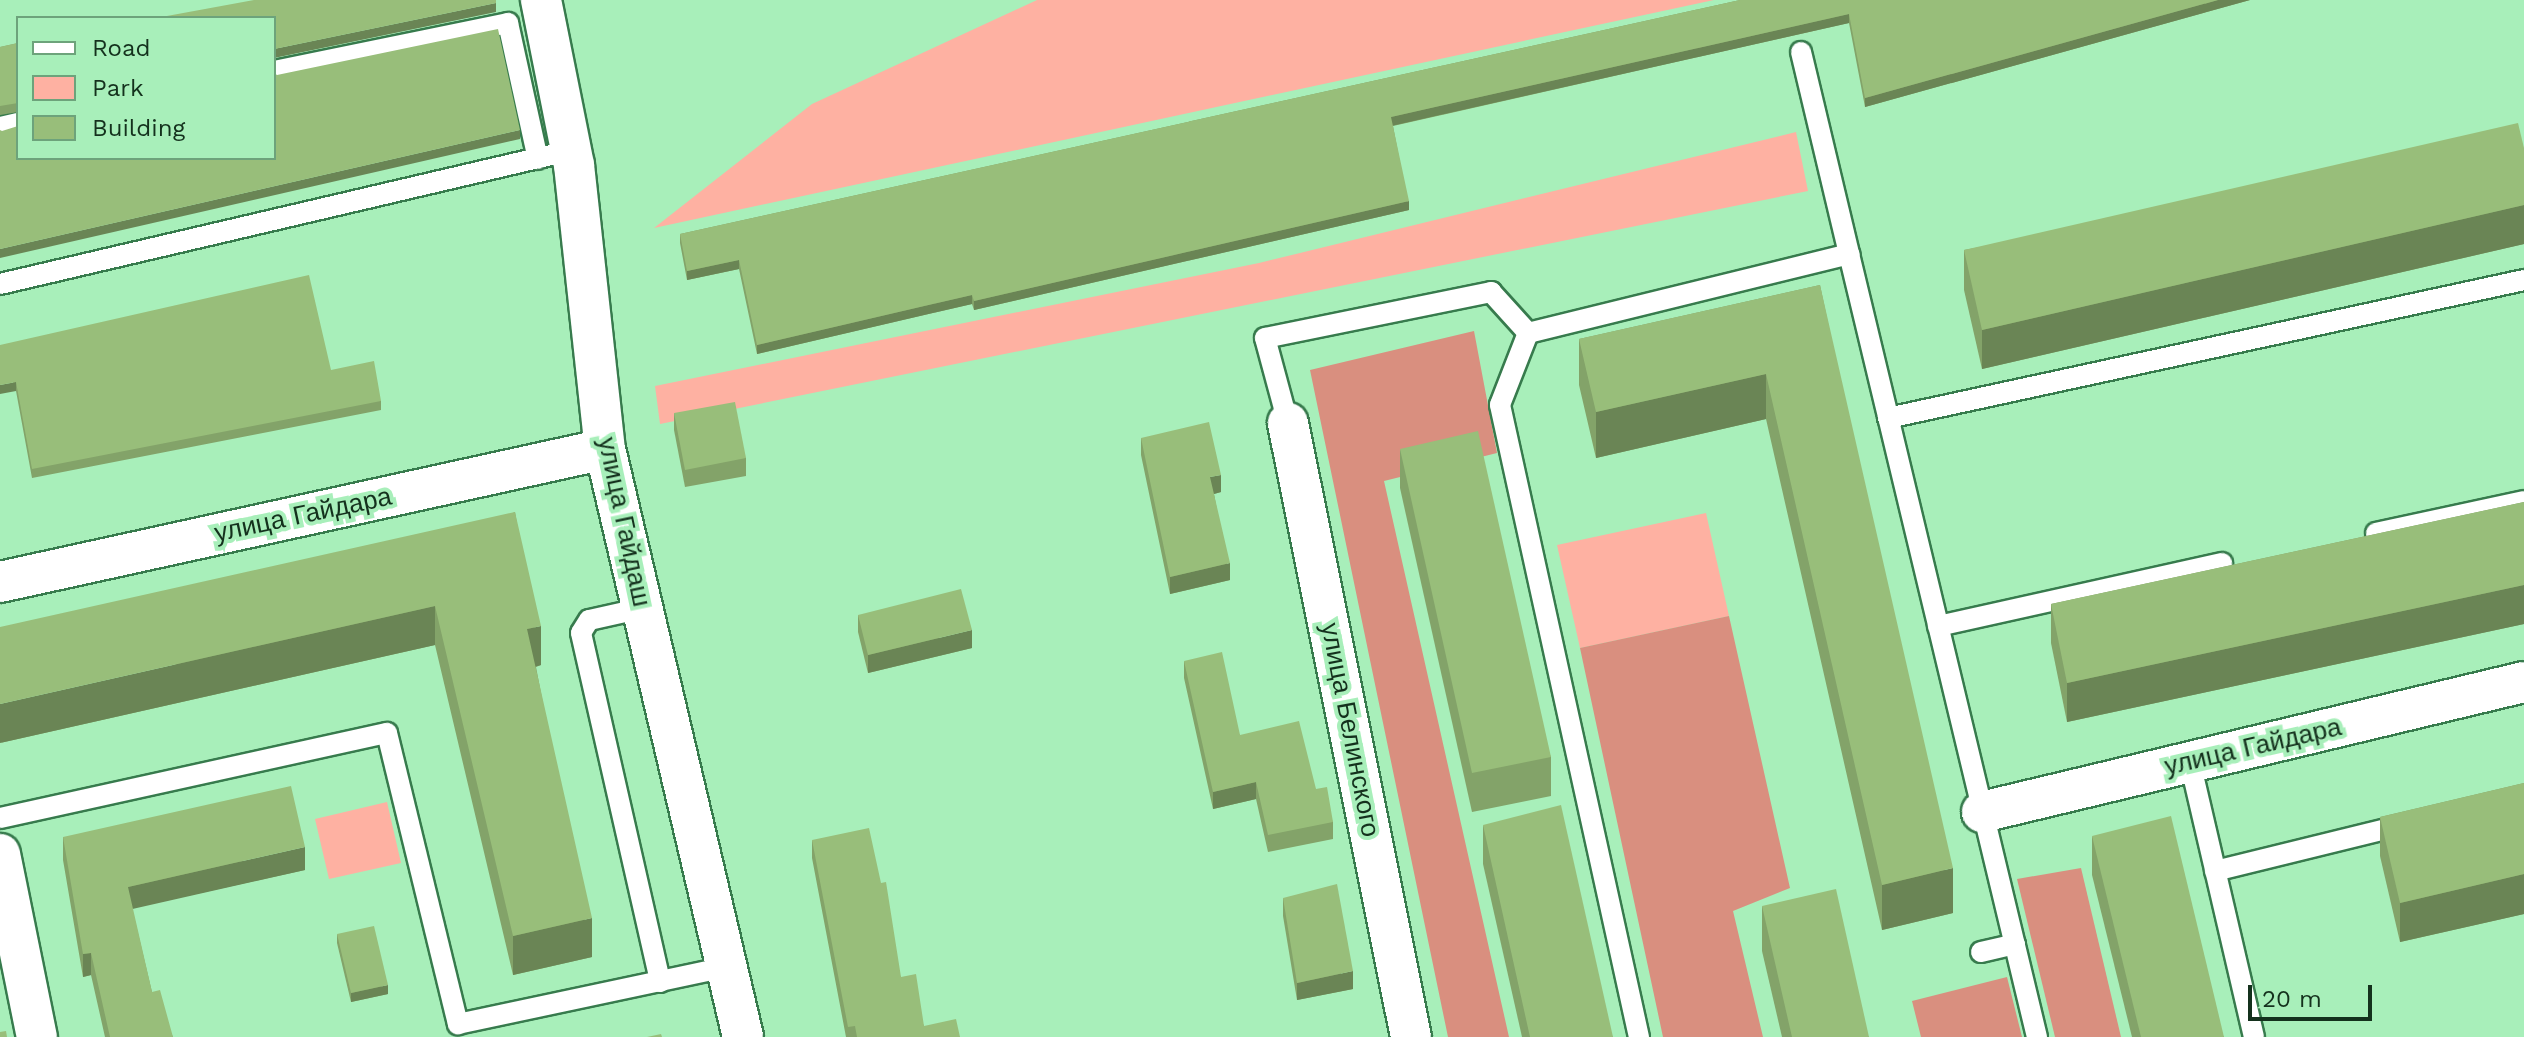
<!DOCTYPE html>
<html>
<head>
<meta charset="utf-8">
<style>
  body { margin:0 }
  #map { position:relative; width:2524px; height:1037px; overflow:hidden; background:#a8efba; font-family:"Work Sans",sans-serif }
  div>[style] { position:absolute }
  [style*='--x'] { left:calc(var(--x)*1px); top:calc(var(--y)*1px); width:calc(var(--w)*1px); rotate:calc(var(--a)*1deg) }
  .green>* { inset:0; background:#feb1a2 }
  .forest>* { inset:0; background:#d98f7f }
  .roads { filter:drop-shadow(2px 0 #377b4d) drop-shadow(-2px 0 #377b4d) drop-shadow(0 2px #377b4d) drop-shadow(0 -2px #377b4d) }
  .service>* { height:20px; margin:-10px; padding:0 10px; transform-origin:10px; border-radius:10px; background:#fff }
  .minor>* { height:40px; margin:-20px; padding:0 20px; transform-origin:20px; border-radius:20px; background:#fff }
  .wall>* { inset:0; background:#83a369 }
  .shaded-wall>* { inset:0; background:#6a8555 }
  .building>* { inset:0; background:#98be7a }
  span { translate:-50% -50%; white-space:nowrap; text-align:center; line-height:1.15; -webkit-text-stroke:8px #a8efba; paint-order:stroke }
  .street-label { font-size:26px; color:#14311d }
  .legend { position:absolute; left:16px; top:16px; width:260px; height:144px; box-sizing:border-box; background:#a8efba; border:2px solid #6da37b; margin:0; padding:10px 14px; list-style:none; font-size:24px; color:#14311d }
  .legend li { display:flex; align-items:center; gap:16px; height:40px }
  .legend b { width:40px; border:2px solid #6da37b }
  .scale { position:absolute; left:2248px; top:985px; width:124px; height:36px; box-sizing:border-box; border:4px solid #14311d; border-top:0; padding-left:10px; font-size:24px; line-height:28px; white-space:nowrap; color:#14311d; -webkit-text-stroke:6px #a8efba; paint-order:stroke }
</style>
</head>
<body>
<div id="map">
  <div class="green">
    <div style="clip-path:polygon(1037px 0,1714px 0,654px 228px,812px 104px)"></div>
    <div style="clip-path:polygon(1796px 132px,1808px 191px,660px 424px,655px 386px,1259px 263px)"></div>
    <div style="clip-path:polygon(1706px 513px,1729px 616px,1580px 648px,1557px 545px)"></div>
    <div style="clip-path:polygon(387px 802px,401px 863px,329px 879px,315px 819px)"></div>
  </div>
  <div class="forest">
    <div style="clip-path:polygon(1474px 331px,1497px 453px,1384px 481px,1509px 1037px,1448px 1037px,1310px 370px)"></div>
    <div style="clip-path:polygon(1729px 616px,1790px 888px,1733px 911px,1763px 1037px,1663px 1037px,1580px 648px)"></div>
    <div style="clip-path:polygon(2081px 868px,2121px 1037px,2055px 1037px,2017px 879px)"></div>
    <div style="clip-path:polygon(2007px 977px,2022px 1037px,1921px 1037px,1912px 1001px)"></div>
  </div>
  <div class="roads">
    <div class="service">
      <div style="--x:1801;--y:52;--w:208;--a:76.6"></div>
      <div style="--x:274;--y:71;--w:239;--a:-11.6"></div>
      <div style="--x:508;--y:23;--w:139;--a:77.6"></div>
      <div style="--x:0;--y:127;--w:18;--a:-13"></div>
      <div style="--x:0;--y:284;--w:587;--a:-13.18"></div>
      <div style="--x:1528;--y:333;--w:77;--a:111.3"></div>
      <div style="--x:1500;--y:405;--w:647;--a:77.6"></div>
      <div style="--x:1888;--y:418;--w:651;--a:-12.24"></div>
      <div style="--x:1288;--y:423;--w:88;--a:-105.1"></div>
      <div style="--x:1265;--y:338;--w:231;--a:-11.5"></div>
      <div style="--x:1491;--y:292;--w:55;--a:47.9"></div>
      <div style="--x:1528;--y:333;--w:331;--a:-13.8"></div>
      <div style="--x:1849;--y:254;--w:805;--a:76.5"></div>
      <div style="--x:2376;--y:533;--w:151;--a:-12.2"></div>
      <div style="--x:643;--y:608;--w:55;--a:167.5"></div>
      <div style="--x:589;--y:620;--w:15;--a:122"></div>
      <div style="--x:581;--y:633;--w:358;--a:77.2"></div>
      <div style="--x:1938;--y:626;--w:291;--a:-12.5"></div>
      <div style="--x:2190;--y:762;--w:282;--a:76.9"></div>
      <div style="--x:0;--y:818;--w:396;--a:-12.4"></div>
      <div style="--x:387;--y:733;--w:300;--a:76.3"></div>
      <div style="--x:458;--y:1024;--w:275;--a:-12"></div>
      <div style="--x:2215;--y:871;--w:197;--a:-13.8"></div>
      <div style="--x:1981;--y:952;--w:35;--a:-13"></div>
    </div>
    <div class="minor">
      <div style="--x:541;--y:0;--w:168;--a:78.7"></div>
      <div style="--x:574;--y:165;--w:286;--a:83.8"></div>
      <div style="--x:605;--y:449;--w:604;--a:76.79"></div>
      <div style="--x:1288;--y:423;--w:626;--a:78.67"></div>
      <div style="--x:0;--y:582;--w:619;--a:-12.4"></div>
      <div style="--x:1982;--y:812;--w:557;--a:-13.49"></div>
      <div style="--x:0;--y:854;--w:187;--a:78.6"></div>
    </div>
  </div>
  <div class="wall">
    <div style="clip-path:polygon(1740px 0,2250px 0,1865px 107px,1849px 23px,1393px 126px,1409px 210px,974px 310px,972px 304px,757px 354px,739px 269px,687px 280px,680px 243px,680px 234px)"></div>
    <div style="clip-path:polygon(18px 43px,18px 112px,0 115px,0 47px)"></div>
    <div style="clip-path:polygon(2524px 148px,2524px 244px,1982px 369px,1964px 290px,1964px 250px)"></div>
    <div style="clip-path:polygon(1820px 285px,1953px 913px,1882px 930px,1766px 419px,1596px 458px,1579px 385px,1579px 339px)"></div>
    <div style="clip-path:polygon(0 345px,381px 401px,381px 410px,32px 478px,16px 391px)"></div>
    <div style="clip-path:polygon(674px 413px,746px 458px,746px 476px,685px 487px,674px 430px)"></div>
    <div style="clip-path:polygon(1141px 438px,1221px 492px,1214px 494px,1230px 580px,1170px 594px,1141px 455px)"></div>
    <div style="clip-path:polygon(1400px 449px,1551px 757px,1551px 796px,1472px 812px,1400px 488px)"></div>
    <div style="clip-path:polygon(2524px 502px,2524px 624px,2067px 722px,2051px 643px,2051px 604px)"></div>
    <div style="clip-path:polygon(515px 512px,541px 665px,536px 667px,592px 957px,513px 975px,435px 645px,0 743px)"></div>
    <div style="clip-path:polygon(858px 615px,972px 648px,868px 673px,858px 632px)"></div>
    <div style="clip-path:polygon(1184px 661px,1240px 735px,1316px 789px,1333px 822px,1333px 839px,1268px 852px,1256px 799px,1213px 809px,1184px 678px)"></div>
    <div style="clip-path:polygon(2524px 783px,2524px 914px,2400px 942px,2380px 856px,2380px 817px)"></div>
    <div style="clip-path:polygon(1483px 825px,1613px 1037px,1522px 1037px,1483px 864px)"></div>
    <div style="clip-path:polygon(2092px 836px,2224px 1037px,2132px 1037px,2092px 875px)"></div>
    <div style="clip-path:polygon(63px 837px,305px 870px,132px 908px,152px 992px,173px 1037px,105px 1037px,91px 975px,83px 977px,63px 860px)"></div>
    <div style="clip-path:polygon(812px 840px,901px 977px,924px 1026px,960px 1037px,846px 1037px,812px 858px)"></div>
    <div style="clip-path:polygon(1283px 898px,1353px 989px,1297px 1000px,1283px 916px)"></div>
    <div style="clip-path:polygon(1762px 906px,1869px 1037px,1782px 1037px,1762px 951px)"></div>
    <div style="clip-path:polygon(337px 934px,388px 994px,351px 1002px,337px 943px)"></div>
  </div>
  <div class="shaded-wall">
    <div style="clip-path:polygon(2218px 0,2250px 0,1865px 107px,1865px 98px)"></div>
    <div style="clip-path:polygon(496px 3px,496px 12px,274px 58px,274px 49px)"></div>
    <div style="clip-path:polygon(1849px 14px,1849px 23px,1391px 126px,1391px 117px)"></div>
    <div style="clip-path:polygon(520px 130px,520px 139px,0 258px,0 249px)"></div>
    <div style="clip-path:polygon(1409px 201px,1409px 210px,974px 310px,974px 301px)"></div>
    <div style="clip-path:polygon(2524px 205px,2524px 244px,1982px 369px,1982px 330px)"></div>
    <div style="clip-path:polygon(739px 260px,739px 269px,687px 280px,687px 271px)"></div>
    <div style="clip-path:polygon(972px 295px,972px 304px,757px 354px,757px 345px)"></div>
    <div style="clip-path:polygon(1766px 374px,1766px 419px,1596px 458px,1596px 412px)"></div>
    <div style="clip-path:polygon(16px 382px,16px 391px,0 394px,0 385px)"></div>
    <div style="clip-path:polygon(1221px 475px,1221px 492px,1210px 495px,1210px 477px)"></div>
    <div style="clip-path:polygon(1230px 563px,1230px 580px,1170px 594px,1170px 577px)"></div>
    <div style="clip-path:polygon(2524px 585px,2524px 624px,2067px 722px,2067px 683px)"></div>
    <div style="clip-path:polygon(435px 606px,435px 645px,0 743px,0 704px)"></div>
    <div style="clip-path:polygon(541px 626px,541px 665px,527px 669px,527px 629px)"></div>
    <div style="clip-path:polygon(972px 630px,972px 648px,868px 673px,868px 655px)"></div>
    <div style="clip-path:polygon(1256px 782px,1256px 799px,1213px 809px,1213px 792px)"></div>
    <div style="clip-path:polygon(305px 847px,305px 870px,128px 910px,128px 887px)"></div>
    <div style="clip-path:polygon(1953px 868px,1953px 913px,1882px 930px,1882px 885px)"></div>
    <div style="clip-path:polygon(2524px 874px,2524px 914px,2400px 942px,2400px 903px)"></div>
    <div style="clip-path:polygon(592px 918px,592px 957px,513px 975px,513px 936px)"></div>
    <div style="clip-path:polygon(91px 953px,91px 975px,83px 977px,83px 954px)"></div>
    <div style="clip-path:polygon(1353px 971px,1353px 989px,1297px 1000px,1297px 983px)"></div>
    <div style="clip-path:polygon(388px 985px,388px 994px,351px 1002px,351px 993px)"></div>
  </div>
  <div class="building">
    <div style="clip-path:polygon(254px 0,496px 0,496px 3px,274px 49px,274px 18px,156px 18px)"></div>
    <div style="clip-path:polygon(1740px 0,2218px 0,1865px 98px,1849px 14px,1391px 117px,1409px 201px,974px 301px,972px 295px,757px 345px,739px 260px,687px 271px,680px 234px)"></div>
    <div style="clip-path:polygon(498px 29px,520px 130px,0 249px,0 130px,2px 131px,18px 126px,18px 158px,274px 158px,274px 73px,277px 75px)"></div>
    <div style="clip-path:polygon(18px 43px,18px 103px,0 106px,0 47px)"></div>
    <div style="clip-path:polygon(2518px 123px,2524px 148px,2524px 205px,1982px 330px,1964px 250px)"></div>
    <div style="clip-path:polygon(309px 275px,331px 370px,374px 361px,381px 401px,32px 469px,16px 382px,0 385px,0 345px)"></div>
    <div style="clip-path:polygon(1820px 285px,1953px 868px,1882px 885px,1766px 374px,1596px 412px,1579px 339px)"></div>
    <div style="clip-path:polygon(735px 402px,746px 458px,685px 470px,674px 413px)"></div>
    <div style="clip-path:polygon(1209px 422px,1221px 475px,1210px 477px,1230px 563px,1170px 577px,1141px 438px)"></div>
    <div style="clip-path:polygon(1478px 431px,1551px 757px,1472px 773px,1400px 449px)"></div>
    <div style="clip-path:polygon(2524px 502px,2524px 585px,2067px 683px,2051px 604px)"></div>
    <div style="clip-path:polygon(515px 512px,541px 626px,527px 629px,592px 918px,513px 936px,435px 606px,0 704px,0 627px)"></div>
    <div style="clip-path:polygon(961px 589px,972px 630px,868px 655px,858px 615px)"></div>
    <div style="clip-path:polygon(1222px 652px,1240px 735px,1299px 721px,1316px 789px,1327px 787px,1333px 822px,1268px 835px,1256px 782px,1213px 792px,1184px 661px)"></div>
    <div style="clip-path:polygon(2524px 783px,2524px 874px,2400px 903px,2380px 817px)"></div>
    <div style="clip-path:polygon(291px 786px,305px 847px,128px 887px,152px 992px,160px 990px,173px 1037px,110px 1037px,91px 953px,83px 954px,63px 837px)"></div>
    <div style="clip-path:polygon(1561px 805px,1613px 1037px,1530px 1037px,1483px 825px)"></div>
    <div style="clip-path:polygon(2171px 816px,2224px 1037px,2141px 1037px,2092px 836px)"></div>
    <div style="clip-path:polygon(869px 828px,881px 883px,886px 882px,901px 977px,916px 974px,924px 1026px,956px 1019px,960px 1037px,857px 1037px,855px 1026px,848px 1027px,812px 840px)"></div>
    <div style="clip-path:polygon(1337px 884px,1353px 971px,1297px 983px,1283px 898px)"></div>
    <div style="clip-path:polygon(1836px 889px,1869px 1037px,1792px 1037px,1762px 906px)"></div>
    <div style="clip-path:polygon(374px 926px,388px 985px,351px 993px,337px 934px)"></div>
    <div style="clip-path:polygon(6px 1031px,7px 1037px,0 1037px,0 1032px)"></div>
    <div style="clip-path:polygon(661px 1034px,662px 1037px,647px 1037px)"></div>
  </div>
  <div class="street-label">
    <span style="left:303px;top:515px;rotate:-12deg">улица Гайдара</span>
    <span style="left:624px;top:522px;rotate:78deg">улица Гайдаш</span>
    <span style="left:1350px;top:730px;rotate:79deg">улица Белинского</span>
    <span style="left:2253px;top:747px;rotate:-13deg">улица Гайдара</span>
  </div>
  <ul class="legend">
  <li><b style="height:10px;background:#fff"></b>Road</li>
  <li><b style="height:22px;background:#feb1a2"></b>Park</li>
  <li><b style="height:22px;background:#98be7a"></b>Building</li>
  </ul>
  <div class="scale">20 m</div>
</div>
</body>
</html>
